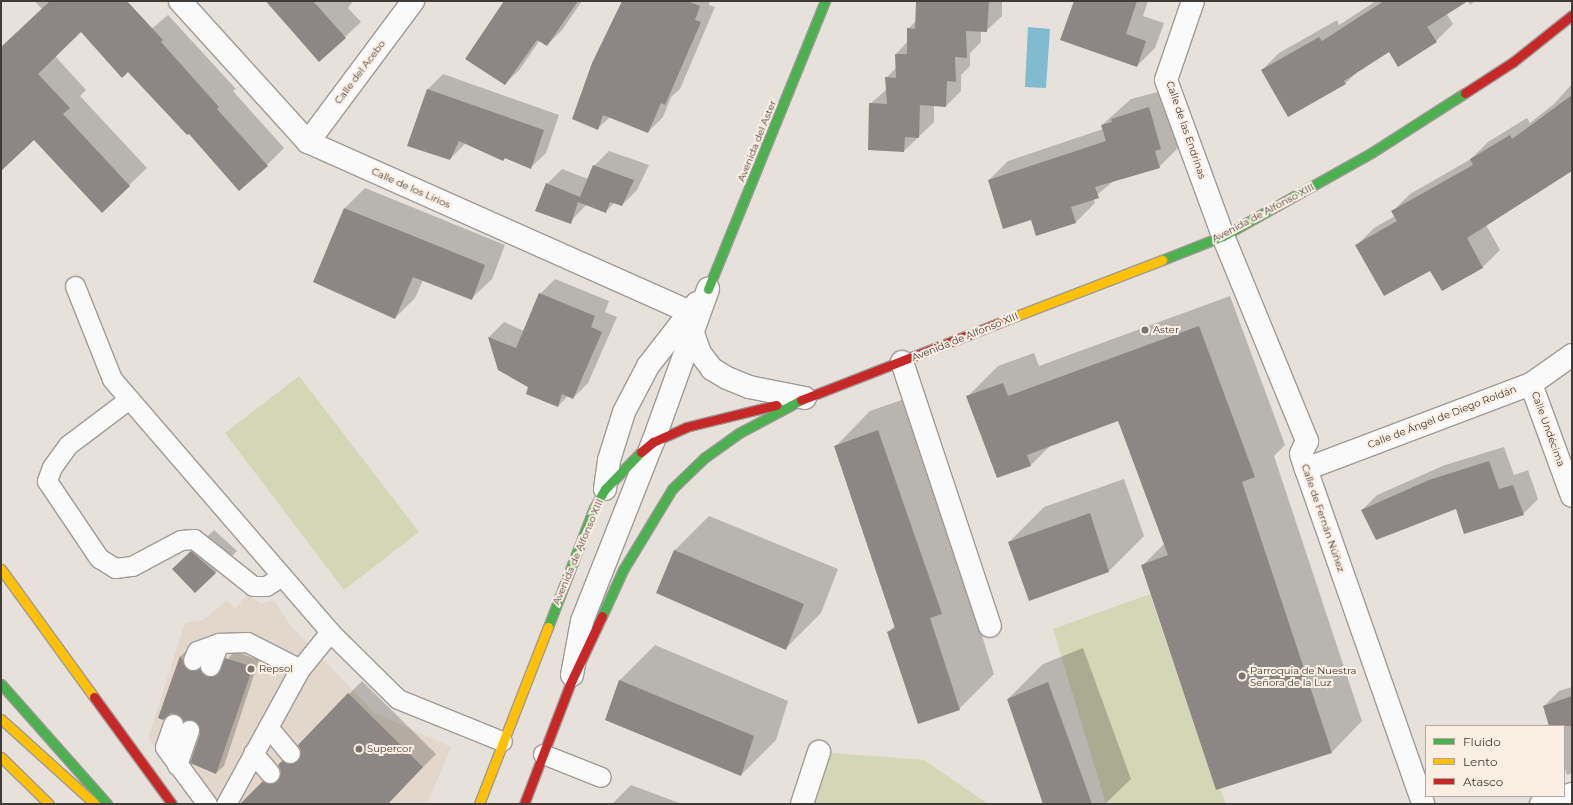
<!DOCTYPE html>
<html>
<head>
<meta charset="utf-8">
<style>
  body { margin:0 }
  #map { position:relative; width:1573px; height:805px; overflow:hidden; background:#e7e1db; font-family:Montserrat,sans-serif }
  div>[style] { position:absolute }
  [style*='--x'] { left:calc(var(--x)*1px); top:calc(var(--y)*1px); width:calc(var(--w)*1px); rotate:calc(var(--a)*1deg) }
  .built>* { inset:0; background:#e2d7ca }
  .green>* { inset:0; background:#d4d7b5 }
  .water>* { inset:0; background:#81bbd0 }
  .shadow>* { inset:0; background:#0003 }
  .building>* { inset:0; background:#8c8784 }
  .roads { filter:drop-shadow(1px 0 #9f9a96) drop-shadow(-1px 0 #9f9a96) drop-shadow(0 1px #9f9a96) drop-shadow(0 -1px #9f9a96) }
  .lane>* { height:19px; margin:-9.5px; padding:0 9.5px; transform-origin:9.5px; border-radius:9.5px; background:#fbfafa }
  .street>* { height:22px; margin:-11px; padding:0 11px; transform-origin:11px; border-radius:11px; background:#fbfafa }
  .fast>* { height:9px; margin:-4.5px; padding:0 4.5px; transform-origin:4.5px; border-radius:4.5px; background:#4caf50 }
  .slow>* { height:9px; margin:-4.5px; padding:0 4.5px; transform-origin:4.5px; border-radius:4.5px; background:#ffc107 }
  .jam>* { height:9px; margin:-4.5px; padding:0 4.5px; transform-origin:4.5px; border-radius:4.5px; background:#c62828 }
  .dots>* { width:11px; height:11px; translate:-50% -50%; box-sizing:border-box; border:2px solid #fbeee2; border-radius:50% }
  span { translate:-50% -50%; white-space:nowrap; text-align:center; line-height:1.15; -webkit-text-stroke:4px #fbeee2; paint-order:stroke }
  .street-label { font-size:10px; color:#403b36 }
  .poi-label { font-size:10px; color:#403b36 }
  .left { translate:0 -50%; text-align:left }
  .frame { position:absolute; inset:0; border:2px solid #403b36; pointer-events:none }
  .legend { position:absolute; left:1425px; top:725px; width:140px; height:72px; box-sizing:border-box; background:#fbeee2; border:1px solid #b0a69d; margin:0; padding:5px 7px; list-style:none; font-size:12px; color:#403b36 }
  .legend li { display:flex; align-items:center; gap:8px; height:20px }
  .legend b { width:20px; border:1px solid #b0a69d }
</style>
</head>
<body>
<div id="map">
  <div class="built">
    <div style="clip-path:polygon(248px 594px,261px 604px,274px 600px,291px 626px,375px 713px,451px 747px,427px 804px,195px 804px,148px 738px,185px 623px,203px 620px,226px 601px,235px 608px)"></div>
  </div>
  <div class="green">
    <div style="clip-path:polygon(299px 376px,419px 532px,344px 590px,225px 433px)"></div>
    <div style="clip-path:polygon(1150px 594px,1216px 790px,1220px 788px,1226px 804px,1106px 804px,1053px 629px)"></div>
    <div style="clip-path:polygon(819px 752px,924px 760px,988px 804px,802px 804px)"></div>
  </div>
  <div class="water">
    <div style="clip-path:polygon(1028px 27px,1050px 29px,1046px 88px,1025px 87px)"></div>
  </div>
  <div class="shadow">
    <div style="clip-path:polygon(35px 1px,124px 1px,149px 31px,168px 15px,236px 89px,233px 91px,284px 148px,267px 165px,189px 132px,128px 71px,81px 30px,55px 56px,86px 90px,80px 96px,147px 168px,102px 211px,34px 138px,1px 169px,1px 48px,42px 9px)"></div>
    <div style="clip-path:polygon(265px 1px,353px 1px,348px 8px,361px 22px,319px 61px)"></div>
    <div style="clip-path:polygon(506px 1px,582px 1px,562px 30px,547px 45px,540px 40px,520px 69px,505px 84px)"></div>
    <div style="clip-path:polygon(623px 1px,710px 1px,709px 5px,715px 7px,680px 89px,671px 97px,663px 117px,648px 132px,610px 117px,597px 129px)"></div>
    <div style="clip-path:polygon(918px 1px,1002px 1px,1002px 16px,986px 31px,981px 31px,981px 42px,970px 53px,970px 66px,961px 75px,961px 91px,946px 106px,934px 105px,934px 122px,904px 151px,870px 104px,887px 89px,886px 78px,896px 68px,896px 54px,908px 41px,908px 29px,917px 20px)"></div>
    <div style="clip-path:polygon(1102px 1px,1148px 1px,1143px 16px,1164px 23px,1155px 48px,1137px 66px)"></div>
    <div style="clip-path:polygon(1376px 1px,1466px 1px,1446px 13px,1453px 24px,1436px 41px,1389px 51px,1359px 70px,1346px 83px,1288px 116px,1262px 70px,1279px 53px,1337px 20px,1339px 25px)"></div>
    <div style="clip-path:polygon(1468px 1px,1475px 1px,1470px 5px)"></div>
    <div style="clip-path:polygon(443px 74px,559px 115px,546px 153px,530px 168px,466px 143px,450px 159px,409px 145px,428px 89px)"></div>
    <div style="clip-path:polygon(1571px 85px,1572px 170px,1486px 225px,1500px 250px,1483px 267px,1442px 290px,1430px 269px,1357px 245px,1374px 228px,1395px 216px,1393px 211px,1410px 194px,1471px 159px,1488px 142px,1527px 118px,1530px 123px,1554px 104px)"></div>
    <div style="clip-path:polygon(1169px 89px,1178px 148px,1159px 167px,1115px 180px,1093px 198px,1095px 203px,1076px 222px,1032px 219px,989px 180px,1008px 161px,1103px 129px,1102px 125px,1131px 99px)"></div>
    <div style="clip-path:polygon(609px 151px,649px 165px,637px 190px,622px 205px,615px 202px,606px 211px,587px 204px,570px 222px,547px 184px,562px 169px,588px 179px,594px 166px)"></div>
    <div style="clip-path:polygon(365px 188px,505px 245px,492px 279px,471px 299px,423px 280px,415px 298px,395px 318px,345px 208px)"></div>
    <div style="clip-path:polygon(555px 279px,609px 301px,605px 312px,617px 317px,588px 383px,573px 398px,568px 396px,558px 406px,499px 369px,489px 337px,504px 322px,524px 331px,540px 294px)"></div>
    <div style="clip-path:polygon(1230px 296px,1285px 445px,1274px 456px,1362px 721px,1332px 752px,1142px 566px,1165px 543px,1119px 420px,1051px 445px,1030px 466px,967px 397px,998px 366px,1034px 353px,1039px 366px)"></div>
    <div style="clip-path:polygon(913px 396px,967px 588px,994px 674px,959px 709px,888px 632px,895px 626px,835px 447px,870px 411px)"></div>
    <div style="clip-path:polygon(1504px 447px,1514px 475px,1528px 470px,1538px 499px,1523px 514px,1457px 507px,1362px 510px,1377px 495px,1445px 465px)"></div>
    <div style="clip-path:polygon(1124px 479px,1144px 536px,1109px 571px,1009px 542px,1044px 507px)"></div>
    <div style="clip-path:polygon(709px 516px,838px 569px,821px 613px,786px 648px,674px 551px)"></div>
    <div style="clip-path:polygon(214px 530px,237px 551px,195px 592px,174px 569px)"></div>
    <div style="clip-path:polygon(655px 645px,788px 701px,776px 740px,741px 775px,606px 720px,620px 680px)"></div>
    <div style="clip-path:polygon(1083px 648px,1131px 779px,1105px 804px,1044px 804px,1008px 699px,1043px 664px)"></div>
    <div style="clip-path:polygon(188px 649px,214px 669px,220px 670px,234px 651px,259px 660px,224px 766px,216px 773px,198px 722px,177px 713px,159px 717px,181px 656px)"></div>
    <div style="clip-path:polygon(362px 681px,436px 754px,387px 804px,242px 804px,276px 769px,281px 770px,279px 765px,296px 748px,301px 750px,299px 745px)"></div>
    <div style="clip-path:polygon(1572px 687px,1572px 773px,1567px 775px,1564px 766px,1564px 726px,1551px 726px,1544px 706px,1559px 691px)"></div>
    <div style="clip-path:polygon(631px 785px,682px 804px,612px 804px)"></div>
  </div>
  <div class="building">
    <div style="clip-path:polygon(50px 1px,127px 1px,163px 40px,161px 42px,219px 107px,217px 109px,268px 166px,239px 191px,189px 134px,187px 135px,128px 72px,122px 78px,81px 32px,38px 74px,70px 108px,63px 114px,130px 186px,102px 213px,34px 140px,1px 171px,1px 47px)"></div>
    <div style="clip-path:polygon(266px 1px,313px 1px,346px 38px,319px 62px)"></div>
    <div style="clip-path:polygon(504px 1px,578px 1px,547px 46px,537px 40px,505px 85px,465px 59px)"></div>
    <div style="clip-path:polygon(622px 1px,687px 1px,700px 6px,695px 20px,701px 22px,665px 105px,661px 103px,648px 133px,603px 115px,598px 130px,572px 119px,592px 63px)"></div>
    <div style="clip-path:polygon(989px 1px,987px 32px,966px 31px,967px 58px,955px 57px,956px 82px,947px 81px,946px 107px,920px 105px,919px 138px,905px 137px,904px 152px,868px 150px,869px 103px,887px 104px,885px 77px,896px 78px,895px 54px,907px 54px,907px 28px,915px 29px,916px 2px)"></div>
    <div style="clip-path:polygon(1074px 1px,1137px 1px,1126px 34px,1146px 41px,1137px 67px,1060px 40px)"></div>
    <div style="clip-path:polygon(1384px 1px,1468px 1px,1427px 27px,1437px 42px,1398px 67px,1389px 52px,1344px 81px,1346px 84px,1288px 117px,1261px 70px,1319px 37px,1322px 41px)"></div>
    <div style="clip-path:polygon(427px 89px,544px 130px,531px 169px,505px 158px,503px 161px,459px 141px,450px 160px,407px 146px)"></div>
    <div style="clip-path:polygon(1572px 95px,1572px 171px,1467px 238px,1483px 268px,1442px 291px,1430px 271px,1384px 296px,1355px 245px,1397px 221px,1391px 211px,1473px 165px,1470px 159px,1510px 135px,1512px 139px)"></div>
    <div style="clip-path:polygon(1149px 107px,1161px 149px,1155px 151px,1160px 168px,1095px 187px,1099px 198px,1071px 207px,1076px 223px,1036px 236px,1031px 220px,1003px 229px,988px 180px,1106px 141px,1101px 125px,1112px 122px,1111px 119px)"></div>
    <div style="clip-path:polygon(593px 165px,634px 180px,622px 206px,610px 202px,606px 213px,578px 202px,571px 224px,535px 211px,546px 183px,580px 197px)"></div>
    <div style="clip-path:polygon(344px 208px,485px 265px,472px 300px,413px 277px,395px 319px,313px 282px)"></div>
    <div style="clip-path:polygon(539px 293px,595px 316px,591px 327px,602px 332px,573px 399px,562px 394px,558px 407px,526px 394px,528px 387px,498px 370px,488px 337px,516px 348px)"></div>
    <div style="clip-path:polygon(1199px 326px,1255px 477px,1242px 482px,1332px 753px,1216px 790px,1141px 565px,1168px 555px,1118px 421px,1027px 455px,1031px 466px,997px 478px,966px 396px,1003px 383px,1008px 396px)"></div>
    <div style="clip-path:polygon(878px 430px,942px 614px,930px 618px,960px 710px,918px 724px,887px 632px,895px 628px,834px 446px)"></div>
    <div style="clip-path:polygon(1489px 461px,1499px 489px,1513px 485px,1524px 515px,1464px 534px,1456px 509px,1376px 540px,1361px 510px,1429px 480px)"></div>
    <div style="clip-path:polygon(1090px 513px,1109px 572px,1029px 601px,1008px 542px)"></div>
    <div style="clip-path:polygon(674px 550px,804px 604px,786px 650px,656px 593px)"></div>
    <div style="clip-path:polygon(191px 551px,216px 573px,195px 593px,172px 569px)"></div>
    <div style="clip-path:polygon(180px 656px,188px 670px,200px 669px,206px 676px,217px 674px,225px 658px,253px 667px,216px 774px,190px 763px,200px 734px,197px 723px,192px 720px,183px 721px,176px 714px,171px 713px,163px 720px,158px 718px)"></div>
    <div style="clip-path:polygon(619px 680px,754px 736px,741px 776px,605px 720px)"></div>
    <div style="clip-path:polygon(1048px 682px,1092px 804px,1043px 804px,1007px 699px)"></div>
    <div style="clip-path:polygon(348px 693px,423px 767px,388px 804px,240px 804px,263px 781px,272px 784px,277px 781px,281px 771px,278px 765px,282px 761px,292px 764px,297px 761px,301px 751px,298px 745px)"></div>
    <div style="clip-path:polygon(1572px 696px,1572px 726px,1549px 726px,1543px 706px)"></div>
  </div>
  <div class="roads">
    <div class="lane">
      <div style="--x:75;--y:286;--w:100;--a:68.3"></div>
      <div style="--x:112;--y:379;--w:334;--a:49.2"></div>
      <div style="--x:330;--y:632;--w:95;--a:44.6"></div>
      <div style="--x:398;--y:699;--w:112;--a:22"></div>
      <div style="--x:129;--y:399;--w:76;--a:143"></div>
      <div style="--x:68;--y:445;--w:27;--a:126"></div>
      <div style="--x:52;--y:467;--w:15;--a:110"></div>
      <div style="--x:47;--y:481;--w:93;--a:56"></div>
      <div style="--x:99;--y:558;--w:19;--a:32"></div>
      <div style="--x:115;--y:568;--w:17;--a:-7"></div>
      <div style="--x:132;--y:566;--w:55;--a:-28"></div>
      <div style="--x:181;--y:540;--w:13;--a:-4"></div>
      <div style="--x:194;--y:539;--w:75;--a:38.5"></div>
      <div style="--x:253;--y:586;--w:13;--a:0"></div>
      <div style="--x:266;--y:586;--w:19;--a:-32"></div>
      <div style="--x:193;--y:660;--w:10;--a:-66"></div>
      <div style="--x:197;--y:651;--w:23;--a:-20"></div>
      <div style="--x:219;--y:643;--w:28;--a:-2"></div>
      <div style="--x:247;--y:642;--w:59;--a:27"></div>
      <div style="--x:210;--y:666;--w:25;--a:-69"></div>
      <div style="--x:173;--y:724;--w:24;--a:109"></div>
      <div style="--x:165;--y:747;--w:71;--a:53.6"></div>
      <div style="--x:268;--y:727;--w:34;--a:50"></div>
      <div style="--x:253;--y:753;--w:26;--a:50"></div>
      <div style="--x:543;--y:754;--w:62;--a:21.6"></div>
      <div style="--x:177;--y:765;--w:37;--a:-71"></div>
      <div style="--x:226;--y:804;--w:154;--a:-61.3"></div>
      <div style="--x:300;--y:669;--w:48;--a:-51"></div>
    </div>
    <div class="street">
      <div style="--x:180;--y:1;--w:190;--a:47.8"></div>
      <div style="--x:308;--y:142;--w:417;--a:24"></div>
      <div style="--x:1193;--y:1;--w:83;--a:108.9"></div>
      <div style="--x:1166;--y:80;--w:166;--a:69.9"></div>
      <div style="--x:1223;--y:236;--w:222;--a:67.7"></div>
      <div style="--x:1307;--y:441;--w:14;--a:115"></div>
      <div style="--x:1301;--y:454;--w:16;--a:72"></div>
      <div style="--x:1306;--y:469;--w:355;--a:70.7"></div>
      <div style="--x:308;--y:142;--w:176;--a:-53.3"></div>
      <div style="--x:693;--y:333;--w:21;--a:71"></div>
      <div style="--x:700;--y:353;--w:20;--a:53"></div>
      <div style="--x:712;--y:369;--w:17;--a:31"></div>
      <div style="--x:727;--y:378;--w:24;--a:22"></div>
      <div style="--x:749;--y:387;--w:57;--a:11.1"></div>
      <div style="--x:902;--y:362;--w:278;--a:71.6"></div>
      <div style="--x:1531;--y:384;--w:119;--a:69.9"></div>
      <div style="--x:1306;--y:469;--w:241;--a:-20.7"></div>
      <div style="--x:1531;--y:384;--w:50;--a:-35.3"></div>
      <div style="--x:605;--y:489;--w:29;--a:-82"></div>
      <div style="--x:609;--y:460;--w:50;--a:-72.6"></div>
      <div style="--x:624;--y:412;--w:52;--a:-62.4"></div>
      <div style="--x:648;--y:366;--w:80;--a:-52.1"></div>
      <div style="--x:572;--y:675;--w:55;--a:-79.5"></div>
      <div style="--x:582;--y:621;--w:193;--a:-68.4"></div>
      <div style="--x:653;--y:442;--w:163;--a:-70.2"></div>
      <div style="--x:802;--y:804;--w:55;--a:-71.9"></div>
      <div style="--x:1541;--y:804;--w:33;--a:-18"></div>
    </div>
    <div class="fast">
      <div style="--x:1162;--y:260;--w:66;--a:-21.5"></div>
      <div style="--x:1223;--y:236;--w:170;--a:-29.3"></div>
      <div style="--x:1371;--y:153;--w:112;--a:-32.6"></div>
      <div style="--x:708;--y:289;--w:311;--a:-67.9"></div>
      <div style="--x:602;--y:616;--w:51;--a:-65.5"></div>
      <div style="--x:623;--y:570;--w:95;--a:-58.8"></div>
      <div style="--x:672;--y:489;--w:45;--a:-44.1"></div>
      <div style="--x:704;--y:458;--w:43;--a:-35.5"></div>
      <div style="--x:739;--y:433;--w:70;--a:-28"></div>
      <div style="--x:548;--y:627;--w:128;--a:-68.9"></div>
      <div style="--x:594;--y:508;--w:22;--a:-60"></div>
      <div style="--x:605;--y:489;--w:52;--a:-45.8"></div>
      <div style="--x:1;--y:684;--w:160;--a:48.5"></div>
    </div>
    <div class="slow">
      <div style="--x:998;--y:323;--w:176;--a:-21"></div>
      <div style="--x:1;--y:569;--w:158;--a:54"></div>
      <div style="--x:1;--y:719;--w:127;--a:42.1"></div>
      <div style="--x:1;--y:757;--w:67;--a:44.4"></div>
      <div style="--x:479;--y:804;--w:190;--a:-68.7"></div>
    </div>
    <div class="jam">
      <div style="--x:1465;--y:93;--w:57;--a:-32.9"></div>
      <div style="--x:1513;--y:62;--w:75;--a:-38.5"></div>
      <div style="--x:801;--y:400;--w:212;--a:-21.3"></div>
      <div style="--x:641;--y:452;--w:16;--a:-40"></div>
      <div style="--x:653;--y:442;--w:36;--a:-24"></div>
      <div style="--x:686;--y:427;--w:93;--a:-13.7"></div>
      <div style="--x:94;--y:697;--w:132;--a:53.9"></div>
      <div style="--x:524;--y:804;--w:129;--a:-69"></div>
      <div style="--x:570;--y:684;--w:75;--a:-64.8"></div>
    </div>
  </div>
  <div class="dots">
    <div style="left:1145px;top:330px;background:#7a7570"></div>
    <div style="left:251px;top:669px;background:#7a7570"></div>
    <div style="left:1242px;top:676px;background:#7a7570"></div>
    <div style="left:359px;top:749px;background:#7a7570"></div>
  </div>
  <div class="street-label">
    <span style="left:360px;top:72px;rotate:-53deg">Calle del Acebo</span>
    <span style="left:1186px;top:130px;rotate:71deg">Calle de las Endrinas</span>
    <span style="left:757px;top:141px;rotate:-68deg">Avenida del Aster</span>
    <span style="left:411px;top:188px;rotate:24deg">Calle de los Lirios</span>
    <span style="left:1263px;top:213px;rotate:-28deg">Avenida de Alfonso XIII</span>
    <span style="left:965px;top:337px;rotate:-22deg">Avenida de Alfonso XIII</span>
    <span style="left:1442px;top:417px;rotate:-21deg">Calle de Ángel de Diego Roldán</span>
    <span style="left:1548px;top:429px;rotate:70deg">Calle Undécima</span>
    <span style="left:1323px;top:518px;rotate:71deg">Calle de Fernán Núñez</span>
    <span style="left:578px;top:552px;rotate:-67deg">Avenida de Alfonso XIII</span>
  </div>
  <div class="poi-label">
    <span class="left" style="left:1153px;top:330px">Aster</span>
    <span class="left" style="left:259px;top:669px">Repsol</span>
    <span class="left" style="left:1250px;top:676px">Parroquia de Nuestra<br>Señora de la Luz</span>
    <span class="left" style="left:367px;top:749px">Supercor</span>
  </div>
  <div class="frame"></div>
  <ul class="legend">
  <li><b style="height:5px;background:#4caf50"></b>Fluido</li>
  <li><b style="height:5px;background:#ffc107"></b>Lento</li>
  <li><b style="height:5px;background:#c62828"></b>Atasco</li>
  </ul>
</div>
</body>
</html>
